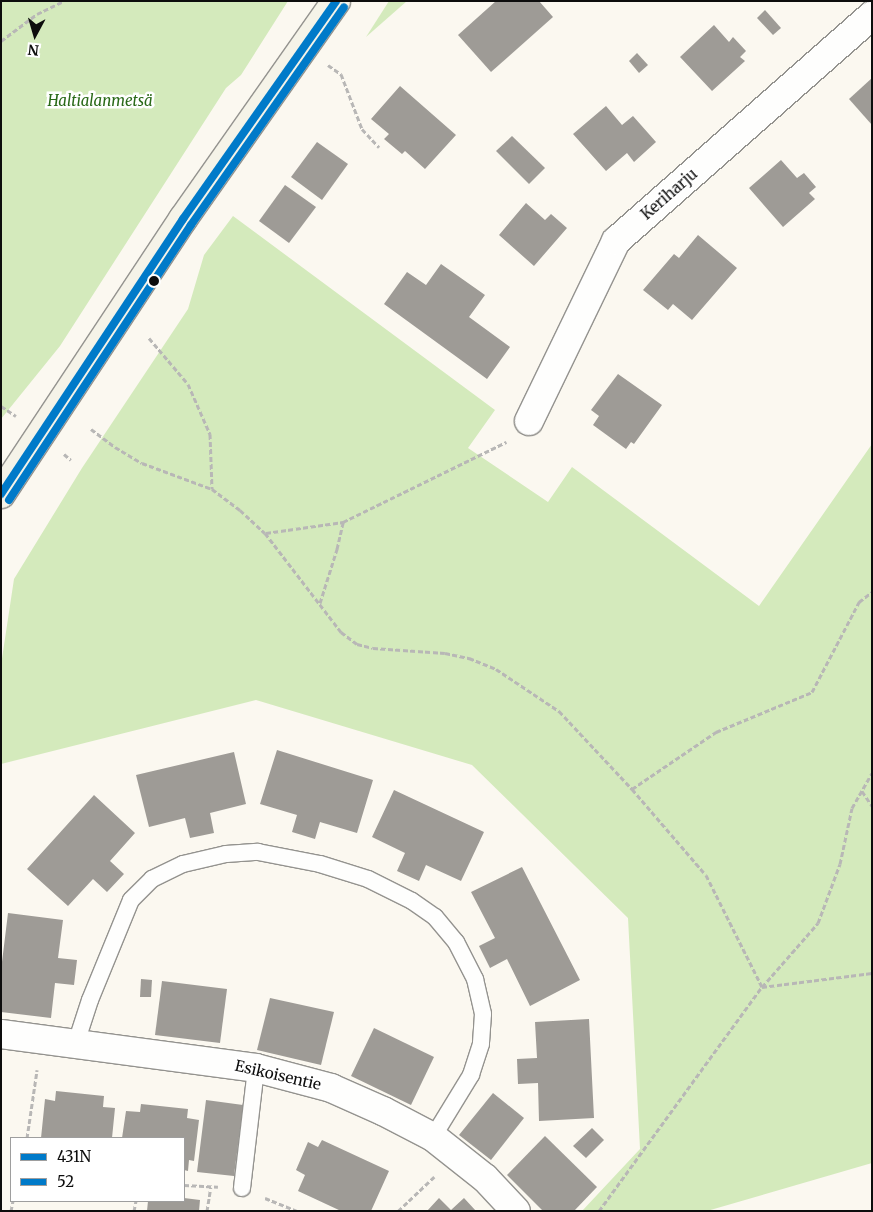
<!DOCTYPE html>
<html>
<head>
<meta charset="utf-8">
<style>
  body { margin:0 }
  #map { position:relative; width:873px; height:1212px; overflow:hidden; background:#fbf8f0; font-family:Merriweather,serif }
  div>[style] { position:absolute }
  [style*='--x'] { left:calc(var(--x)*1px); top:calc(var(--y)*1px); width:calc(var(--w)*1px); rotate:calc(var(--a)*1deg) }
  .forest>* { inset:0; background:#d4eabc }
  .building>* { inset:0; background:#9e9b96 }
  .path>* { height:3px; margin-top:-1.5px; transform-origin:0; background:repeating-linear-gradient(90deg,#b8b7b6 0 5px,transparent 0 7.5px) }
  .roads { filter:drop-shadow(1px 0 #94938f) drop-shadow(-1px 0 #94938f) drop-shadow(0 1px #94938f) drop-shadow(0 -1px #94938f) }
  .lane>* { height:16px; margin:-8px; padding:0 8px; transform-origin:8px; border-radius:8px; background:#fefefd }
  .street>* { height:28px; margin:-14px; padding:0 14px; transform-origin:14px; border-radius:14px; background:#fefefd }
  .secondary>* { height:28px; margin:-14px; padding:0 14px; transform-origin:14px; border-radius:14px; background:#f5f3e8 }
  .bus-1>* { height:8px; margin:-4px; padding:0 4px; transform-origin:4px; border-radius:4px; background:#007ac9 }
  .bus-2>* { height:8px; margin:-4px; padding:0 4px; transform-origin:4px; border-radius:4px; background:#007ac9 }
  .dots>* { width:14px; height:14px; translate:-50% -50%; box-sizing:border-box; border:2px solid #fff; border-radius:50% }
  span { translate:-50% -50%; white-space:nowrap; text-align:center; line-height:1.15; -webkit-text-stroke:5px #fff; paint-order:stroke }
  .park-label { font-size:15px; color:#296918; font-style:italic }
  .street-label { font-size:15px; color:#0d0d0d }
  .frame { position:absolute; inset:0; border:2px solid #0d0d0d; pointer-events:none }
  .legend { position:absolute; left:10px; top:1137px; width:175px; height:65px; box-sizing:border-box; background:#fff; border:1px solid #9e9e9e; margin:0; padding:6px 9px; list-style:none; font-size:15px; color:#0d0d0d }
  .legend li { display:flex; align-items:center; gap:10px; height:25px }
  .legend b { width:25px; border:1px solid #9e9e9e }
  .north { position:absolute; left:10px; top:10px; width:50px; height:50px; -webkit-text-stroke:4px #fff; paint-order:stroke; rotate:186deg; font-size:14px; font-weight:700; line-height:20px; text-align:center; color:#0d0d0d }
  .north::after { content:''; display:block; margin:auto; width:18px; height:22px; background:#0d0d0d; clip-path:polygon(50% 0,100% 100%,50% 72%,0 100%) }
</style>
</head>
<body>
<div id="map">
  <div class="forest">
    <div style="clip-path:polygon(1px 1px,288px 1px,241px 75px,226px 88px,60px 346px,1px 419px)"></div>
    <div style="clip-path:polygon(389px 1px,407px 1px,366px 37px)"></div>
    <div style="clip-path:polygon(233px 216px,495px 410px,468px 448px,548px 502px,572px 467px,759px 606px,872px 444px,872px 1163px,707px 1211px,582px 1211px,640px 1149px,628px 918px,472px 765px,256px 700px,1px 764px,1px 665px,14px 579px,82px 468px,188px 309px,204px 255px)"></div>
  </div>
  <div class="building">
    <div style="clip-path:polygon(496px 1px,539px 1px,553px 17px,491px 72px,458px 35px)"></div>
    <div style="clip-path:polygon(765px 10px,781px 28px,773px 35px,757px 18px)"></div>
    <div style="clip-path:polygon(714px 25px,729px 42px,733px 37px,746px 51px,740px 57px,745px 61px,712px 91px,680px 57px)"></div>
    <div style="clip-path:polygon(637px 53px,648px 65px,639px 73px,629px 61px)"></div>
    <div style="clip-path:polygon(872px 78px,872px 125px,849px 99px)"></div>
    <div style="clip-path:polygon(400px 86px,456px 135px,425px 169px,405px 151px,402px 154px,384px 139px,389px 134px,371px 119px)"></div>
    <div style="clip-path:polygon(606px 106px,622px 125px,633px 116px,656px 142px,634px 162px,627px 153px,606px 171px,573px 134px)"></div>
    <div style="clip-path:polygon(512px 136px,545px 168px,529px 184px,496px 151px)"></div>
    <div style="clip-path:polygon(317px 142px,348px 164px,322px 200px,291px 177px)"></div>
    <div style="clip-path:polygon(781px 160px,797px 178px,804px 173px,816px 187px,809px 193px,815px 199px,783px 227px,749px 188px)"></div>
    <div style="clip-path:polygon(285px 185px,316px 207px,289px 243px,259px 221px)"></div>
    <div style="clip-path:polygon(526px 203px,545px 220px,551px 214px,567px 228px,534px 266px,499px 235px)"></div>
    <div style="clip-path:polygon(698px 235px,737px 268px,692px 320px,673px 304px,668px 310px,643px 290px,674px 254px,679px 258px)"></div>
    <div style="clip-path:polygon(441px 264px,485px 295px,469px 317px,510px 347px,487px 379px,384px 304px,407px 272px,426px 285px)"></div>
    <div style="clip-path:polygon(618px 374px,662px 405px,634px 444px,631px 442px,626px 449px,593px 425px,599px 416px,591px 410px)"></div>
    <div style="clip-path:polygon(277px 750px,373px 780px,357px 833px,320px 822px,315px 839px,292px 832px,297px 815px,260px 804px)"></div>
    <div style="clip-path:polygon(234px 752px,246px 804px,210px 813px,214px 833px,190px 838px,185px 818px,149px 827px,136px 775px)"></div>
    <div style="clip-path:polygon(394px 790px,484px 832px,461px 881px,426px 865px,419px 881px,397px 871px,405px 853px,372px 837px)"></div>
    <div style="clip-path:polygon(94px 795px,135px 833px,110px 861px,124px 874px,107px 892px,93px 879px,68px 906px,27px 869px)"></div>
    <div style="clip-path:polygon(522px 867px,580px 980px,530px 1006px,507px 959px,490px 968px,479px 946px,495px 938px,471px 892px)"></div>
    <div style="clip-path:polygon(8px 913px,63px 920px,58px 958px,77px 960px,74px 985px,55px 983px,51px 1018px,1px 1012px,1px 970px)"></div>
    <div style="clip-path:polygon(141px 979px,152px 980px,151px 997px,140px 997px)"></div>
    <div style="clip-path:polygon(162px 981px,227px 989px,220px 1043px,155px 1035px)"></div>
    <div style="clip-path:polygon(270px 998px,334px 1012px,321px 1065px,257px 1050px)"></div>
    <div style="clip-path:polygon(589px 1019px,594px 1118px,539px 1121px,538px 1083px,518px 1084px,517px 1059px,537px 1058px,535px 1022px)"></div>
    <div style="clip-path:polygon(374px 1028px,434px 1057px,411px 1105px,351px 1076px)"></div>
    <div style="clip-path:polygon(56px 1091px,104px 1096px,103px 1107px,115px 1108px,112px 1138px,41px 1138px,45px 1099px,55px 1101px)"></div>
    <div style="clip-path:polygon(493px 1093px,524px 1118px,491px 1160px,459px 1135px)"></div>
    <div style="clip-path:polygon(206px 1100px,243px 1105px,234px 1176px,197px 1172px)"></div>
    <div style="clip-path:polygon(141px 1104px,188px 1109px,187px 1118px,199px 1120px,194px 1161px,189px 1160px,188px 1171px,184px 1170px,184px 1138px,122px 1138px,126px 1111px,140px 1112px)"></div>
    <div style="clip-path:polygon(592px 1128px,604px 1140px,586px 1158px,573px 1146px)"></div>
    <div style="clip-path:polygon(545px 1136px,597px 1187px,574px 1211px,543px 1211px,507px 1175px)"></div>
    <div style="clip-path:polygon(322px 1140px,389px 1171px,371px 1211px,341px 1211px,298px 1191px,305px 1175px,296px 1170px,308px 1142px,318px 1147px)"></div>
    <div style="clip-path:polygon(184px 1198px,200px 1200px,199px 1211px,147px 1211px,148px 1201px,184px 1201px)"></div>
    <div style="clip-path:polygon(439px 1198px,451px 1210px,464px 1198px,476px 1211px,427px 1211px)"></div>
  </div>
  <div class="path">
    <div style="--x:1;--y:41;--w:45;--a:-36.9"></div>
    <div style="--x:37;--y:14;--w:30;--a:-26"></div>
    <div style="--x:328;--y:65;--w:16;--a:35"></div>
    <div style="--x:341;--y:74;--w:59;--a:69.1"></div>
    <div style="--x:362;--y:129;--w:25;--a:47"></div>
    <div style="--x:149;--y:338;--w:60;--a:49.7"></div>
    <div style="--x:188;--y:384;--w:55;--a:66.3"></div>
    <div style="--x:210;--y:434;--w:55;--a:87.9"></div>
    <div style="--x:1;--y:406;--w:18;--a:34"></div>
    <div style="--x:91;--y:429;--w:30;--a:37"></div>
    <div style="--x:115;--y:447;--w:31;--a:31"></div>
    <div style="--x:142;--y:463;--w:75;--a:20.4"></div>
    <div style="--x:212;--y:489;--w:35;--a:37"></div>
    <div style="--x:240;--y:510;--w:34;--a:43"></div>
    <div style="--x:265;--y:533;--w:125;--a:52.5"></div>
    <div style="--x:341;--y:632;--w:20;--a:37"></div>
    <div style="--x:357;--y:644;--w:16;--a:14"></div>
    <div style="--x:373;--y:648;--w:72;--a:4"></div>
    <div style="--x:445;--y:653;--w:25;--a:12"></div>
    <div style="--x:469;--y:658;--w:29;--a:22"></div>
    <div style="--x:496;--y:669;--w:76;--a:33.7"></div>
    <div style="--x:559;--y:711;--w:107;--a:46.9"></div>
    <div style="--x:632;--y:789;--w:113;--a:49.3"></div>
    <div style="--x:706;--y:875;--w:125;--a:63.4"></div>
    <div style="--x:762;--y:987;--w:85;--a:-48.8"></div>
    <div style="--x:818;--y:923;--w:63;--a:-69.6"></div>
    <div style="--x:840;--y:864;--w:57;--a:-77.9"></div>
    <div style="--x:852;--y:808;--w:40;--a:-60.3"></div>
    <div style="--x:64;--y:454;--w:9;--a:41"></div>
    <div style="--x:266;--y:533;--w:78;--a:-8.1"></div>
    <div style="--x:343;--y:522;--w:182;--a:-26.1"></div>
    <div style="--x:320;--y:603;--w:57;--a:-72.5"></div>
    <div style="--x:337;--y:549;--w:28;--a:-77"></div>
    <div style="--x:632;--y:789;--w:102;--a:-34.2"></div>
    <div style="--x:716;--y:732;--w:104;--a:-22.6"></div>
    <div style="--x:812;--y:692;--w:102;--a:-62.4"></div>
    <div style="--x:859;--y:602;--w:16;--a:-38"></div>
    <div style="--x:862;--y:791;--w:18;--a:56"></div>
    <div style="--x:27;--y:1138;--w:69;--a:-81.6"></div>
    <div style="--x:184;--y:1185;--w:34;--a:3"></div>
    <div style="--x:265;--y:1198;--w:35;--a:22"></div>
    <div style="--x:11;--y:1211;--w:10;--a:-79"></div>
    <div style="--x:134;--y:1211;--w:10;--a:-79"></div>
    <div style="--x:207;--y:1211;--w:24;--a:-81"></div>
    <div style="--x:398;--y:1211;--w:50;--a:-43.4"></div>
    <div style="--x:599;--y:1211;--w:277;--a:-54"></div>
    <div style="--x:762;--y:987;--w:111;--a:-7.3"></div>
  </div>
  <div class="roads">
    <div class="lane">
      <div style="--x:76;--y:1043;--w:45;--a:-72"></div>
      <div style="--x:90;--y:1000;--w:108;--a:-67.7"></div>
      <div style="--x:131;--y:900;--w:30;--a:-45"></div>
      <div style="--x:152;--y:879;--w:34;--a:-26"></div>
      <div style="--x:183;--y:864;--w:44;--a:-13.1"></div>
      <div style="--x:226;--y:854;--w:32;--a:-4"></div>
      <div style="--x:258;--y:852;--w:63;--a:11"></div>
      <div style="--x:320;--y:864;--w:50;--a:17.4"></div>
      <div style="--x:368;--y:879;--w:49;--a:26.6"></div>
      <div style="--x:412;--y:901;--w:28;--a:35"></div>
      <div style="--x:435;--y:917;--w:33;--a:50"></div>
      <div style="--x:456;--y:942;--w:42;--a:62.8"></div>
      <div style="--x:475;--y:979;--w:36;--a:77"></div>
      <div style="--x:483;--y:1014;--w:30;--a:94"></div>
      <div style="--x:481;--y:1044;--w:33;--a:108"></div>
      <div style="--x:471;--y:1075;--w:73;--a:121.5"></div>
      <div style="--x:242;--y:1188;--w:121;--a:-83.3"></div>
    </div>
    <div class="street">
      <div style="--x:529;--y:421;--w:200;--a:-64.2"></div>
      <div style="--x:616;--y:241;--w:341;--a:-41.4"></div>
      <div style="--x:1;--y:1034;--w:257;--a:7.6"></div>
      <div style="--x:256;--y:1068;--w:78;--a:14.9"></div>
      <div style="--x:331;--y:1088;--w:57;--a:23.9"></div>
      <div style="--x:383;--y:1111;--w:56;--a:27.5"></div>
      <div style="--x:433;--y:1137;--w:66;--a:38.3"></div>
      <div style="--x:485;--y:1178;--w:45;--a:46.8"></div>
    </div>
    <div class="secondary">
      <div style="--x:1;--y:494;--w:330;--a:-56.5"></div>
      <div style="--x:183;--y:219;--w:266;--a:-54.9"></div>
    </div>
  </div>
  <div class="bus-1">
    <div style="--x:1;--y:494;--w:330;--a:-56.5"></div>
    <div style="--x:183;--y:219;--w:266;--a:-54.9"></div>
  </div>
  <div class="bus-2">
    <div style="--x:9;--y:500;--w:330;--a:-56.5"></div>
    <div style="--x:191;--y:225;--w:266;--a:-54.9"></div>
  </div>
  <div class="dots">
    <div style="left:154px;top:281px;background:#0d0d0d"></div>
  </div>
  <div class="park-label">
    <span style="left:100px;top:101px">Haltialanmetsä</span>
  </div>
  <div class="street-label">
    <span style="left:669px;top:194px;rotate:-41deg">Keriharju</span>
    <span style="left:278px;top:1075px;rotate:13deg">Esikoisentie</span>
  </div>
  <div class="frame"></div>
  <ul class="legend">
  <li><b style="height:6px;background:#007ac9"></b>431N</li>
  <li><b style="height:6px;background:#007ac9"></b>52</li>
  </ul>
  <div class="north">N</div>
</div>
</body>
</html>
